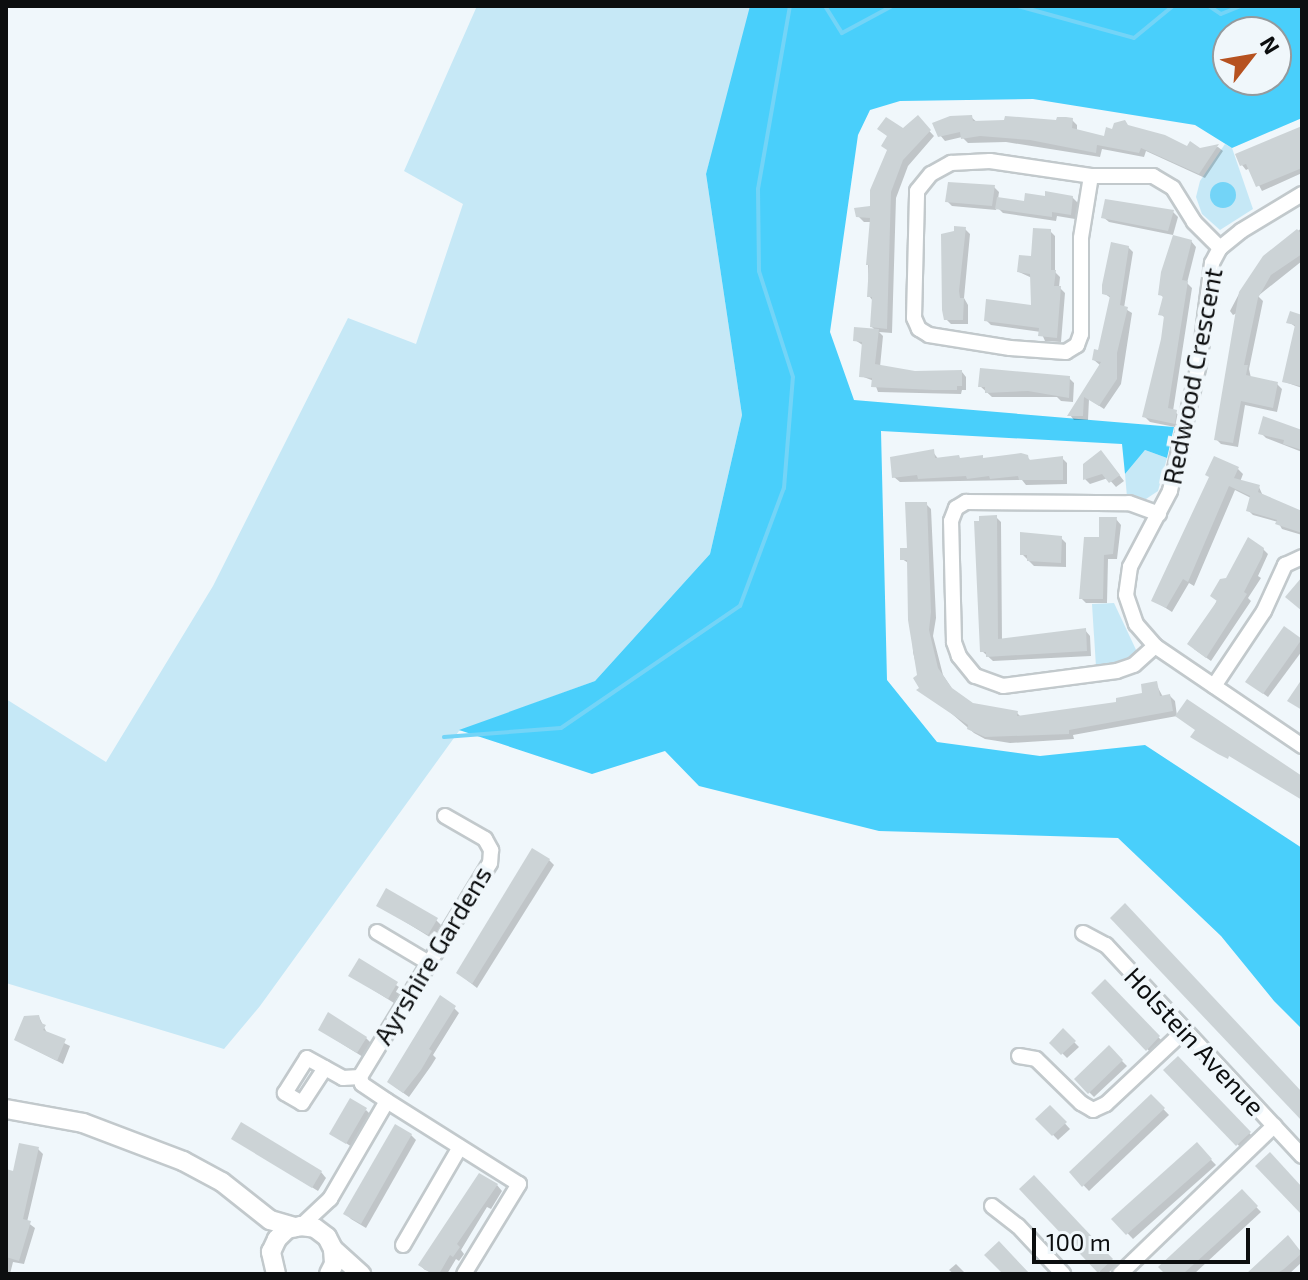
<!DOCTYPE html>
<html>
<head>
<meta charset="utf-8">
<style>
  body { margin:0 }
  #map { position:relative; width:1308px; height:1280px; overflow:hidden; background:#f0f7fb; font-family:"Exo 2",sans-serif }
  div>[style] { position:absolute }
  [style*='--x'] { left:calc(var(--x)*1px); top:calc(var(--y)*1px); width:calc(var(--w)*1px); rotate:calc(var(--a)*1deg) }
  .green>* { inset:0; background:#c6e8f6 }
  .forest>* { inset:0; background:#49cffb }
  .water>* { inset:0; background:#73d4f7 }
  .round { border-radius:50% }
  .shadow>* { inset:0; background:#0003 }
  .stream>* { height:4px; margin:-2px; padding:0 2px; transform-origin:2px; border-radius:2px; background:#73d4f7 }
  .building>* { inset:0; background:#ccd3d6 }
  .roads { filter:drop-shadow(2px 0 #c2c9cc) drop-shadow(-2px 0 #c2c9cc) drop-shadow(0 2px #c2c9cc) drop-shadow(0 -2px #c2c9cc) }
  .minor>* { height:14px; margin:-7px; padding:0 7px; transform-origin:7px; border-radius:7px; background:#fff }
  .tertiary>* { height:18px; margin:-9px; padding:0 9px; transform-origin:9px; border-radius:9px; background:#fff }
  span { translate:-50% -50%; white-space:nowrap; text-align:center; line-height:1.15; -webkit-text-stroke:8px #f0f7fb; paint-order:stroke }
  .street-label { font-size:26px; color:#0c0e0f }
  .frame { position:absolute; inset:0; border:8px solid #0c0e0f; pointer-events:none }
  .north { position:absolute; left:1212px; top:16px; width:80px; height:80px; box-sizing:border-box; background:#f0f7fb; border:2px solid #959a9d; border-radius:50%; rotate:59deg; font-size:22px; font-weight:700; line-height:32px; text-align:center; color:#0c0e0f }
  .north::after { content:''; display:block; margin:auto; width:28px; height:36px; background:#b65220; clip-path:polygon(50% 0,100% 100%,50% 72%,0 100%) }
  .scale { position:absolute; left:1032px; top:1228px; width:218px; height:36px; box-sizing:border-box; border:4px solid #0c0e0f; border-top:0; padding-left:10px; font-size:24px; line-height:28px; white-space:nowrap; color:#0c0e0f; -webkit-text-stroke:6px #f0f7fb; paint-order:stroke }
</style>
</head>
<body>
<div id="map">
  <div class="green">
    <div style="clip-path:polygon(477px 6px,756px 6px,706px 174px,742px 415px,710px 554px,595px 681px,459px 731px,260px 1006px,224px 1049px,6px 983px,6px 699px,106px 762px,213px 586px,348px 318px,416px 344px,463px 204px,404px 171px)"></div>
    <div style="clip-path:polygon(1225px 144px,1232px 148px,1253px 209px,1220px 230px,1202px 214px,1196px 197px,1200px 181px)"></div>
    <div style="clip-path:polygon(1145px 450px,1167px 458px,1158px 491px,1143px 501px,1127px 497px,1125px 474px)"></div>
    <div style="clip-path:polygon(1114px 603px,1138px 654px,1124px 663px,1096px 667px,1092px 604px)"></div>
  </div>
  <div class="forest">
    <div style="clip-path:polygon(evenodd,750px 6px,1302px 6px,1302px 118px,1232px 148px,1195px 125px,1033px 99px,900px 101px,870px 110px,858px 135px,830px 332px,854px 400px,1174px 427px,1167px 458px,1145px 450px,1125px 474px,1122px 444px,881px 431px,887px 680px,937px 742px,1040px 756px,1145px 745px,1302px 848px,1302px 1029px,1274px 1001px,1221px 936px,1118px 838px,879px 831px,699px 786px,665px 751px,592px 774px,459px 730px,595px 681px,710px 554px,742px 415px,706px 174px,750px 6px,1228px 32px,1276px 32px,1276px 80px,1228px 80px,1228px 32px)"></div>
  </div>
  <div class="water">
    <div class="round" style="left:1210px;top:182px;width:26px;height:26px"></div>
  </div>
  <div class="shadow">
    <div style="clip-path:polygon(971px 117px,978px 123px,1072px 120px,1077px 125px,1077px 131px,1105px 138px,1130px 128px,1188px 149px,1218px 147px,1223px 151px,1205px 178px,1146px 151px,1144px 157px,1102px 149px,1100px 157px,1006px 142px,968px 143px,962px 137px,945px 141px,940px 135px)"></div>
    <div style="clip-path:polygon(917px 118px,934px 136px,908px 166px,896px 198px,892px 333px,879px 332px,883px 336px,880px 367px,915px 373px,962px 372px,966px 377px,966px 390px,962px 390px,961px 394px,878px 392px,874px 381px,861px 376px,864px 346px,855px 340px,876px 331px,872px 327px,873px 301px,869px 296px,868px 264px,872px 222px,864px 222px,858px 216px,872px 207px,903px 131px)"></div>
    <div style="clip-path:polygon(1302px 128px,1302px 173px,1262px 191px,1250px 168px,1246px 170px,1242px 165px)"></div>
    <div style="clip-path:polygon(994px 187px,999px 192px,998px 199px,1026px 204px,1072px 197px,1078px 203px,1075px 219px,1057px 216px,1056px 221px,1003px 213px,997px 207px,996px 210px,952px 206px,947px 201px)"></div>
    <div style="clip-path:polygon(1173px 212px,1178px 217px,1173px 235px,1109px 222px,1103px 217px)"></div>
    <div style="clip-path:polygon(1302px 228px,1302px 261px,1258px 296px,1263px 301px,1249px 369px,1251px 378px,1277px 384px,1282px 389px,1277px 412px,1245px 405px,1238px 447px,1221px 444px,1216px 439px,1237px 313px,1233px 315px,1230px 311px,1241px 290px,1286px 239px)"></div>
    <div style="clip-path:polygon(965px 229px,970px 234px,964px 298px,968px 305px,968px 324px,951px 324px,946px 319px,956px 233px)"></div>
    <div style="clip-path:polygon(1050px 231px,1055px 236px,1055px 272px,1060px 277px,1059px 287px,1065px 293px,1061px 342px,1045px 341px,1041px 332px,991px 325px,986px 320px,1033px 307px,1032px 278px,1019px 272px)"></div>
    <div style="clip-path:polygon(1191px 241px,1196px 247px,1187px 283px,1192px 288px,1173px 411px,1182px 417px,1180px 428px,1150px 422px,1145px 417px,1166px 319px,1161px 314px,1165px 299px,1160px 294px)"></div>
    <div style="clip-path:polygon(1128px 247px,1133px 252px,1124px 308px,1132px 313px,1121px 384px,1104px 409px,1089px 399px,1088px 420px,1074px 420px,1070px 415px,1101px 366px,1094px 360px,1100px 352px,1112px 299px,1104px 293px)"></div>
    <div style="clip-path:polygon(1302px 315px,1302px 388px,1285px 382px,1297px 328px,1289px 322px)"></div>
    <div style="clip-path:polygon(1069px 378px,1074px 383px,1073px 402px,1061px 401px,1057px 397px,992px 397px,980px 386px)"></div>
    <div style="clip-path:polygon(1264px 418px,1302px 431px,1302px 452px,1266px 438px,1261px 433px)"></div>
    <div style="clip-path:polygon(933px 452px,939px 460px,1027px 457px,1032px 462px,1062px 458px,1067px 463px,1067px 484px,1026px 485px,1022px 480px,900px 482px,894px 477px)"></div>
    <div style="clip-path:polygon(1106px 458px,1124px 481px,1116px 487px,1108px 478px,1090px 484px,1085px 479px)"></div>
    <div style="clip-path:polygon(1215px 458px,1238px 469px,1243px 474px,1240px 482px,1259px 487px,1263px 496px,1302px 512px,1302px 535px,1282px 529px,1278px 522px,1253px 515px,1248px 510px,1251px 498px,1235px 490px,1194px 586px,1189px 583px,1172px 612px,1153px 600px,1211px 478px)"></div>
    <div style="clip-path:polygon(926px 504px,931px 509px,936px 618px,933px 636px,943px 675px,954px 692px,972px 705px,1017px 713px,1021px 717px,1119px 704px,1145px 695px,1156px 684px,1163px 697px,1170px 696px,1175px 701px,1177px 716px,1073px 735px,1074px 739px,1010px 743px,985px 739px,974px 733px,922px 688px,913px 652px,910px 564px,902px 559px)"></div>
    <div style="clip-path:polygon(996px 517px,1001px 522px,1002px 641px,1085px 630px,1090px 636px,1091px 656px,993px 661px,982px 651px,976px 523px)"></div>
    <div style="clip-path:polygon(1116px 519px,1121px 525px,1117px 559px,1108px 559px,1107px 603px,1086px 603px,1081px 598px,1101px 539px)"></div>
    <div style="clip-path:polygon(1061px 538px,1066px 543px,1066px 567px,1034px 566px,1022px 554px)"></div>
    <div style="clip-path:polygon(1263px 549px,1268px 554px,1258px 576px,1261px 578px,1248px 598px,1251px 601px,1211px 661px,1194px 649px,1227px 579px)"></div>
    <div style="clip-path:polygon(1284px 629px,1302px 642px,1302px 651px,1268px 697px,1253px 686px)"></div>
    <div style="clip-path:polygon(549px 860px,554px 865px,477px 988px,458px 973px)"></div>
    <div style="clip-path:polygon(378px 905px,436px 920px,441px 925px,433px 939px)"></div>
    <div style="clip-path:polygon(359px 961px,402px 989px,394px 1003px,351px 976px)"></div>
    <div style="clip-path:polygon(1105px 982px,1164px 1043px,1152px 1054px,1094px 993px)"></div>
    <div style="clip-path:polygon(454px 1008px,459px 1013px,433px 1055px,436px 1058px,431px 1066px,409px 1097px,395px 1087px)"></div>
    <div style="clip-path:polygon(39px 1017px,48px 1035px,70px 1046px,63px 1064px,16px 1040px)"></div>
    <div style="clip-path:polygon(320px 1030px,366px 1038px,371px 1043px,363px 1057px)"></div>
    <div style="clip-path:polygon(1063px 1031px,1079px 1047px,1067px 1058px,1052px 1043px)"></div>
    <div style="clip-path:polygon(1109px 1048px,1127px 1066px,1094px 1097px,1076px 1079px)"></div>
    <div style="clip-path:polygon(1178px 1058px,1254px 1138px,1243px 1150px,1166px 1070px)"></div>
    <div style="clip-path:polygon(1151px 1096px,1169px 1115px,1089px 1191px,1071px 1172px)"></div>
    <div style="clip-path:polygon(1050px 1107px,1070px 1129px,1058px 1140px,1038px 1119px)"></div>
    <div style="clip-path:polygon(366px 1110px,371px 1115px,352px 1147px,332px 1134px)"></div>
    <div style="clip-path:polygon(411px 1135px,416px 1140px,366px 1228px,351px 1219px,346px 1214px)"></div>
    <div style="clip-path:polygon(233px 1139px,321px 1172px,326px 1178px,318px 1191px)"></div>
    <div style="clip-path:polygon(1197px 1145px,1216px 1165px,1133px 1239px,1114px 1219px)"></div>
    <div style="clip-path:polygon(38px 1149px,43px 1154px,27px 1222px,35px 1228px,24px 1264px,13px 1262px,10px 1274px,6px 1274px,6px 1174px,15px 1173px)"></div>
    <div style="clip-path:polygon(1034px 1178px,1117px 1265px,1107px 1274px,1102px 1274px,1022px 1189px)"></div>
    <div style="clip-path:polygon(497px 1185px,502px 1191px,491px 1209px,487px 1207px,461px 1250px,464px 1254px,459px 1261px,456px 1259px,447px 1274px,425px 1270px,420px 1265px)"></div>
    <div style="clip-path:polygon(1242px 1192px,1261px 1212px,1194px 1274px,1168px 1274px)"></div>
    <div style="clip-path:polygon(1288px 1238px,1302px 1253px,1302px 1262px,1289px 1274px,1252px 1274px)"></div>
    <div style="clip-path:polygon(956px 1264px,965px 1273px,964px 1274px,954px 1274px,949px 1270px)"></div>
  </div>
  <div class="stream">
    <div style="--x:825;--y:6;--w:32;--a:58"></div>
    <div style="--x:842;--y:33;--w:57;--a:-28.4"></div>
    <div style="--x:1018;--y:6;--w:120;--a:15.4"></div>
    <div style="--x:1134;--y:38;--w:50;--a:-39.4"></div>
    <div style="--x:1209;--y:6;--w:14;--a:34"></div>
    <div style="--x:1221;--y:14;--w:22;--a:-22"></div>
    <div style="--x:444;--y:737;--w:117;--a:-4.4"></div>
    <div style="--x:561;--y:728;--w:217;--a:-34.3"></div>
    <div style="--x:740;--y:606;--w:126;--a:-69.6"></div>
    <div style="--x:784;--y:488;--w:111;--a:-85.4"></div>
    <div style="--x:793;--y:377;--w:111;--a:-107.8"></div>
    <div style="--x:759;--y:271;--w:82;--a:-90.7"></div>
    <div style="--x:758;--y:189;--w:186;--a:-80.1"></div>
  </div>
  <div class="building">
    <div style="clip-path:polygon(918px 115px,931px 130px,903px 160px,891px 192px,887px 329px,870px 327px,872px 297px,867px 297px,869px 265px,866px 265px,870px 218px,856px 217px,854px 208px,870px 206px,870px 190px,887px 150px,881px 146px,887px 136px,877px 129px,886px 117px,903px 128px)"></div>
    <div style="clip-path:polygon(972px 115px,973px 121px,1004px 120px,1005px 116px,1056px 120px,1057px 117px,1066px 117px,1073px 118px,1072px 128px,1104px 136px,1106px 127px,1112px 129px,1114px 123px,1125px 120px,1128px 125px,1165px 135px,1187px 146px,1190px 141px,1200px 148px,1219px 144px,1199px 174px,1141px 148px,1139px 153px,1097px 145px,1096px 153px,1030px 140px,980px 136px,961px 139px,960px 132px,938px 137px,932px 123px,950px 116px)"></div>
    <div style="clip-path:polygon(1302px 126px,1302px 168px,1256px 187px,1246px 164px,1240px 166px,1235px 154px)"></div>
    <div style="clip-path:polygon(948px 182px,995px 185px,992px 206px,945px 202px)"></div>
    <div style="clip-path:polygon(1045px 191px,1073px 196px,1071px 215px,1052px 212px,1052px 217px,995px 209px,997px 197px,1024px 201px,1025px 193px,1045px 196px)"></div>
    <div style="clip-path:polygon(1105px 199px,1174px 210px,1168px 231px,1101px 218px)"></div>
    <div style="clip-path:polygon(954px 226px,966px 227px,959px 291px,960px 298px,964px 298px,963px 320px,944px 320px,942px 310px,941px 234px,954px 231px)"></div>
    <div style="clip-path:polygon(1033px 228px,1051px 229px,1051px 270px,1056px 270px,1054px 286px,1061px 286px,1057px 338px,1038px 336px,1039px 328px,984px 321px,986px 299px,1031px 305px,1030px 274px,1017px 272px,1019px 255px,1031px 256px)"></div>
    <div style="clip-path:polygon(1297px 229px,1302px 235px,1302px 254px,1271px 275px,1258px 298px,1244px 365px,1248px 365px,1246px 375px,1278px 382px,1273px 408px,1241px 401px,1233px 443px,1214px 440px,1239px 292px,1263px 256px)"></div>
    <div style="clip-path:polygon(1173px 235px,1192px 240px,1182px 280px,1188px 281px,1168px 408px,1177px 410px,1175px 424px,1142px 417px,1161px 339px,1164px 316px,1158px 315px,1163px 296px,1158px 295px,1161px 272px)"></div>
    <div style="clip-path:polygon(1111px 242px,1129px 246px,1120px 305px,1128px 307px,1117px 353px,1117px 379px,1099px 406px,1084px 397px,1083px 416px,1067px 416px,1101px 362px,1092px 360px,1094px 349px,1098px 350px,1110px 296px,1102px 294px,1102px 285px)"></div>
    <div style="clip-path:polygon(1290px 311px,1302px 315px,1300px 386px,1282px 382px,1295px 325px,1286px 323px)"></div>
    <div style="clip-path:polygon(854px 327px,879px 329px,875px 364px,915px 371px,962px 370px,962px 386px,957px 386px,957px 390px,933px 390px,871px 387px,872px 378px,859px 377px,862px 342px,853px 341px)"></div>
    <div style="clip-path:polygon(980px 368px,1070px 376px,1069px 398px,1028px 391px,985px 393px,985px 387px,978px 387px)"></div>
    <div style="clip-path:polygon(1263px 416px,1302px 430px,1302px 450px,1283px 444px,1284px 440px,1258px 434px)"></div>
    <div style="clip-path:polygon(934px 449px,935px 458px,959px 455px,960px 458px,983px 455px,983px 458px,1021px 453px,1028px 455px,1029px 460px,1063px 456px,1063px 480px,1019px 480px,1018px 476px,990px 479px,989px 476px,967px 479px,966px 476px,918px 479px,917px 475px,892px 478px,890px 457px)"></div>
    <div style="clip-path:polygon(1101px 450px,1120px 475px,1109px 483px,1102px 474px,1083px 480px,1083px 464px)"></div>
    <div style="clip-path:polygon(1214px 456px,1239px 467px,1234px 478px,1260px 485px,1258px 492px,1302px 511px,1302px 533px,1275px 524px,1277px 520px,1246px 511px,1250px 496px,1229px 486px,1188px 582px,1183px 579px,1166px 608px,1151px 601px,1209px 477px,1205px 475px)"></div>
    <div style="clip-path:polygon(905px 502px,927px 502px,931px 612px,929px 630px,938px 668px,952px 688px,973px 703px,1018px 711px,1017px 716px,1116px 702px,1116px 698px,1142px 693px,1141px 684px,1157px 681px,1160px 696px,1170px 694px,1173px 711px,1069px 730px,1069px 734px,985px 737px,967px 729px,968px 725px,916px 690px,919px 688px,913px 678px,917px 675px,908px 620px,907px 560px,900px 560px,900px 548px,907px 548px)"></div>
    <div style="clip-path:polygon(997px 515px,998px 639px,1086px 628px,1087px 651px,986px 657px,986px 652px,980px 652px,974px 521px,979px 521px,979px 516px)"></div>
    <div style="clip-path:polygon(1099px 517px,1117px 517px,1113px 554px,1104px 555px,1103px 599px,1079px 599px,1084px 537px,1099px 537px)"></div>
    <div style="clip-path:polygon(1020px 532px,1062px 536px,1061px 563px,1027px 561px,1027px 555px,1020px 555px)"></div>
    <div style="clip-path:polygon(1248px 537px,1264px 548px,1262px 557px,1244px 592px,1247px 594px,1206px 658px,1187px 644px,1217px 601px,1210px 596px,1220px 579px,1226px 578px)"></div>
    <div style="clip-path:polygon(1302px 577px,1302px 611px,1285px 597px)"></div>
    <div style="clip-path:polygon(1284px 626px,1302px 639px,1263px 694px,1245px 682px)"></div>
    <div style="clip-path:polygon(1302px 679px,1302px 710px,1287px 701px)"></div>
    <div style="clip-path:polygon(1187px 699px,1302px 776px,1302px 800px,1229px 756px,1228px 759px,1218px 754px,1190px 737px,1195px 730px,1175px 716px)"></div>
    <div style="clip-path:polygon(532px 848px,550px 859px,472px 984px,456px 973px)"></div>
    <div style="clip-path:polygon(386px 888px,438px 918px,428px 935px,376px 906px)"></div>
    <div style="clip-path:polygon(1125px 903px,1302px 1092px,1302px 1121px,1110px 918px)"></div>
    <div style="clip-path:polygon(359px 958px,398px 982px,388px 999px,348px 976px)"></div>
    <div style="clip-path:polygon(1105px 979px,1160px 1036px,1146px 1051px,1091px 993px)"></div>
    <div style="clip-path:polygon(440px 995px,456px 1006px,429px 1049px,432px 1051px,421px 1070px,403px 1093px,387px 1082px)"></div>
    <div style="clip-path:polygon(328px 1012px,367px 1037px,357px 1053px,318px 1030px)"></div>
    <div style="clip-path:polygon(39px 1015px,41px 1023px,46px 1025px,43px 1030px,66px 1039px,57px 1061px,14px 1040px,24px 1016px)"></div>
    <div style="clip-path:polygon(1063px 1028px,1076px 1041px,1061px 1055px,1049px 1043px)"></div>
    <div style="clip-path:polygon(1109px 1045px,1123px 1060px,1088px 1094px,1074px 1079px)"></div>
    <div style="clip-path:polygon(1178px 1056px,1251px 1132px,1236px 1146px,1163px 1070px)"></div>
    <div style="clip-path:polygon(1151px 1094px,1165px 1108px,1082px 1187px,1069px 1172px)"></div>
    <div style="clip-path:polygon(350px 1098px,367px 1108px,346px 1144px,329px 1134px)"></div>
    <div style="clip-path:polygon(1050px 1105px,1067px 1122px,1052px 1136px,1035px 1119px)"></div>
    <div style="clip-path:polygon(241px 1122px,322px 1171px,312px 1188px,231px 1139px)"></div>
    <div style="clip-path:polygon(395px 1124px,412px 1134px,361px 1224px,343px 1214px)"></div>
    <div style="clip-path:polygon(1197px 1142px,1212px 1159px,1126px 1235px,1111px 1219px)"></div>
    <div style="clip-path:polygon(19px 1143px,39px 1147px,23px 1219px,31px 1221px,19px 1261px,6px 1257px,6px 1169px,13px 1171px)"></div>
    <div style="clip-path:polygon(1270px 1152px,1302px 1187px,1302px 1215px,1255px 1166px)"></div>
    <div style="clip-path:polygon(479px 1173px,498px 1184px,457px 1244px,460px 1247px,453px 1257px,450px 1255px,439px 1274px,432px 1274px,418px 1265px)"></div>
    <div style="clip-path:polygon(1034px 1175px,1113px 1259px,1098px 1273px,1019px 1189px)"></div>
    <div style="clip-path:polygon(1242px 1189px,1258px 1206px,1183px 1274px,1165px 1274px,1158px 1267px)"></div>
    <div style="clip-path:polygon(1288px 1235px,1302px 1253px,1284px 1269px,1276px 1274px,1246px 1274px)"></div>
    <div style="clip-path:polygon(999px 1241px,1013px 1256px,1030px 1274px,1003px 1274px,984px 1255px)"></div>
  </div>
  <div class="roads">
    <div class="minor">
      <div style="--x:1091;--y:176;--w:63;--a:99.2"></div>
      <div style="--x:1081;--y:238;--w:96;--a:90"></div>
      <div style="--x:1081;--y:334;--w:12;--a:110"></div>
      <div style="--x:1077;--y:345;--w:13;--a:148"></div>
      <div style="--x:1066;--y:352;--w:56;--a:-175.9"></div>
      <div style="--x:1010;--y:348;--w:82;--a:-170.9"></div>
      <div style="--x:929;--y:335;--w:12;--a:-149"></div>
      <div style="--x:919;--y:329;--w:12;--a:-114"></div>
      <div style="--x:914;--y:318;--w:127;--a:-88.6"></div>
      <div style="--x:917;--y:191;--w:22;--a:-51"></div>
      <div style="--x:931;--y:174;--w:23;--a:-29"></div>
      <div style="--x:951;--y:163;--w:39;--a:-3"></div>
      <div style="--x:990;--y:161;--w:102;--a:8.4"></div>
      <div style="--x:1091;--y:176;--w:62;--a:0"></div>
      <div style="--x:1153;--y:176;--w:23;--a:31"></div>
      <div style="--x:1173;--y:188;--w:40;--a:58"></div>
      <div style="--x:1194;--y:222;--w:37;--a:45"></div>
      <div style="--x:1302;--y:194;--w:71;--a:148.8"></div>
      <div style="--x:1241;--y:231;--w:27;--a:141"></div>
      <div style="--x:1220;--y:248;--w:17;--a:118"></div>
      <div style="--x:1212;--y:263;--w:102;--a:97.3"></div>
      <div style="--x:1199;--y:364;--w:130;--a:102.9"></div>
      <div style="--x:1170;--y:491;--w:86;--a:117.8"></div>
      <div style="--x:1130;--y:567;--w:28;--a:98"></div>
      <div style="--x:1126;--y:595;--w:31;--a:71"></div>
      <div style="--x:1136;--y:624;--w:29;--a:49"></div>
      <div style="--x:1155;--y:646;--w:178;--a:34.2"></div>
      <div style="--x:1155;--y:646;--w:28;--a:138"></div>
      <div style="--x:1134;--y:665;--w:18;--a:161"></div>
      <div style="--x:1117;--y:671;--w:115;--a:172.5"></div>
      <div style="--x:1003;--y:686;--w:30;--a:-160"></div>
      <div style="--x:975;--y:676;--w:26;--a:-129"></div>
      <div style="--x:959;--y:656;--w:15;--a:-110"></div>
      <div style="--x:954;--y:642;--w:121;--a:-91.4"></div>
      <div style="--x:951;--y:521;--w:14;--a:-69"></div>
      <div style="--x:956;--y:508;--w:12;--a:-31"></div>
      <div style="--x:966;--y:502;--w:163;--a:0.4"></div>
      <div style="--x:1129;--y:503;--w:32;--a:20"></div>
      <div style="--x:1214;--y:686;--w:90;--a:-56.3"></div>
      <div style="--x:1264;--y:611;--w:51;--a:-65.5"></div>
      <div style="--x:1285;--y:565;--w:19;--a:-25"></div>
      <div style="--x:445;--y:816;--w:46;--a:29.9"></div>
      <div style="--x:485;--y:839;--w:13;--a:61"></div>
      <div style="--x:491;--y:850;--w:13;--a:94"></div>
      <div style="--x:490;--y:863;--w:250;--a:121.3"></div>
      <div style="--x:360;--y:1077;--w:7;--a:74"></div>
      <div style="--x:362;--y:1084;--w:30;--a:34"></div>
      <div style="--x:387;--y:1101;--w:156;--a:32.2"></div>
      <div style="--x:519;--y:1184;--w:105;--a:121.4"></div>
      <div style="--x:377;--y:932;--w:61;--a:30.8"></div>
      <div style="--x:1083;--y:933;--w:26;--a:28"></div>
      <div style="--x:1106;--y:945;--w:288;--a:47.1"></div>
      <div style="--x:1019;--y:1056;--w:17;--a:10"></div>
      <div style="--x:1036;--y:1059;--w:63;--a:44.4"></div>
      <div style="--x:1081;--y:1103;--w:14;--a:30"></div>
      <div style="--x:1093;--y:1110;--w:14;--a:-25"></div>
      <div style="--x:1106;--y:1104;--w:108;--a:-43.1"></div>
      <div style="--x:325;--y:1068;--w:42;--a:123.3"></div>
      <div style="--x:302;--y:1103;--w:20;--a:-150"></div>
      <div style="--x:285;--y:1093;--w:41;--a:-57.8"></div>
      <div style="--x:307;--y:1058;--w:41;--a:29.1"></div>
      <div style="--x:343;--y:1078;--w:17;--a:-3"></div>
      <div style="--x:992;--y:1206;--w:33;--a:38"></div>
      <div style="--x:1018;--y:1226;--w:66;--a:46.8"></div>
      <div style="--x:301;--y:1226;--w:40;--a:-43"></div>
      <div style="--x:330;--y:1199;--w:113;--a:-59.8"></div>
      <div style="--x:403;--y:1245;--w:113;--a:-59.8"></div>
      <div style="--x:1120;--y:1274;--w:214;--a:-43.9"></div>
    </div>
    <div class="tertiary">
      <div style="--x:6;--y:1109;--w:78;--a:10.3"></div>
      <div style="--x:83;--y:1123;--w:107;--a:20.8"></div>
      <div style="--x:183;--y:1161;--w:44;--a:28.3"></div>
      <div style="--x:222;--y:1182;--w:61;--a:38.4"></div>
      <div style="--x:270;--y:1220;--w:26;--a:16"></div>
      <div style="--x:333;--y:1249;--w:38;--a:42"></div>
      <div style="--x:276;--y:1274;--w:23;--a:-103"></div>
      <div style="--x:271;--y:1252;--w:14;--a:-65"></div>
      <div style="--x:277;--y:1239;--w:14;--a:-45"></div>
      <div style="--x:287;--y:1229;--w:14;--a:-12"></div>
      <div style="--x:301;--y:1226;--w:14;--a:8"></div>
      <div style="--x:315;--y:1228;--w:15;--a:37"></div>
      <div style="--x:327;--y:1237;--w:13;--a:63"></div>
      <div style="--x:333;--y:1249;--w:15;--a:86"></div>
      <div style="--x:334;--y:1264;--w:11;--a:117"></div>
    </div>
  </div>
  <div class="street-label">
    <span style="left:1192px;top:376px;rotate:-79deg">Redwood Crescent</span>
    <span style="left:432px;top:955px;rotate:-59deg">Ayrshire Gardens</span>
    <span style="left:1195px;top:1041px;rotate:47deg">Holstein Avenue</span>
  </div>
  <div class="frame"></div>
  <div class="north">N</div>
  <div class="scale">100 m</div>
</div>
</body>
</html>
